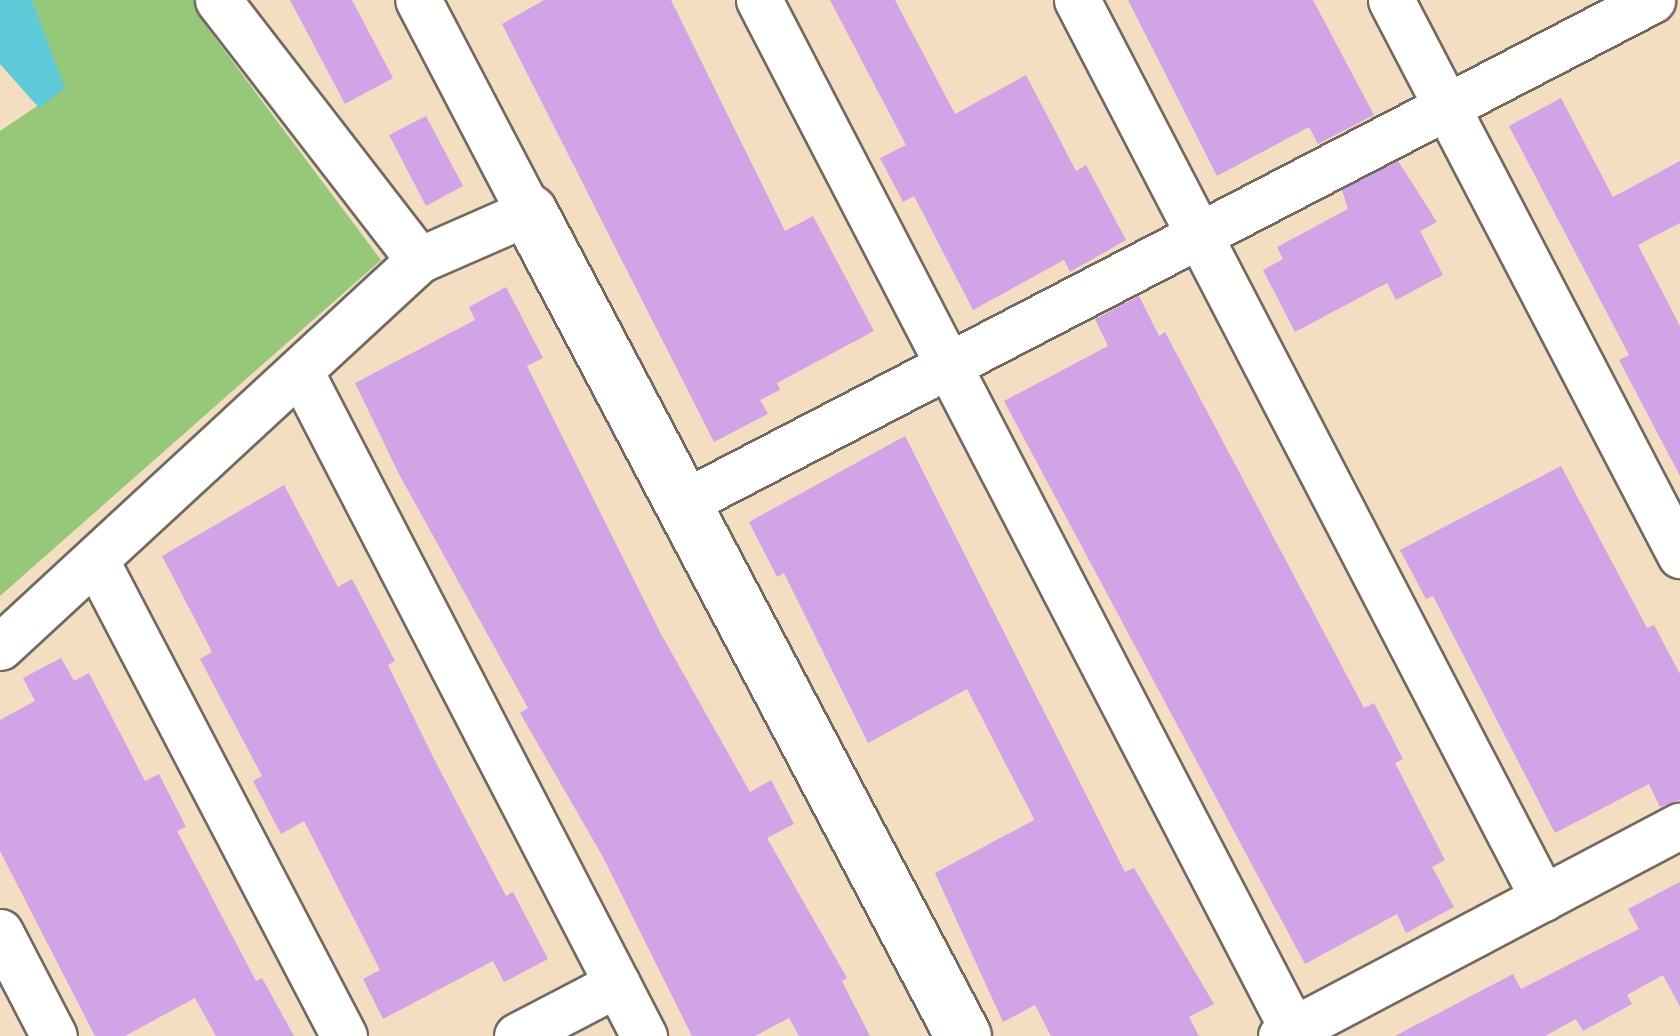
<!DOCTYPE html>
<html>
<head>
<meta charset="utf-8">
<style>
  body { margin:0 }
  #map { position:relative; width:1680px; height:1036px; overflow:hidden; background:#f3dec2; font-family:Caveat,sans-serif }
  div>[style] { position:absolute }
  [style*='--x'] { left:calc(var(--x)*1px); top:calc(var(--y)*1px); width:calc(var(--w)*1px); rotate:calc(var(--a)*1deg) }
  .green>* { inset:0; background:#95c878 }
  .water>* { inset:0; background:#5ec9d7 }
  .building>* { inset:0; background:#d2a3e7 }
  .roads { filter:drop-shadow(2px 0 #716a60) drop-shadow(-2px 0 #716a60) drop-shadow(0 2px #716a60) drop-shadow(0 -2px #716a60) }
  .minor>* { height:45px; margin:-22.5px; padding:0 22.5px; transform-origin:22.5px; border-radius:22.5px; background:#fff }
  .tertiary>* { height:55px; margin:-27.5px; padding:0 27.5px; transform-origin:27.5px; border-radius:27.5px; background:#fff }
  span { translate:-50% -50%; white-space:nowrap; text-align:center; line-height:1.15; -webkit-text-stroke:9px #fff; paint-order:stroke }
</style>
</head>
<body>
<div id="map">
  <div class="green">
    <div style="clip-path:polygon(32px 0,194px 0,209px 30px,381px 260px,0 596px,0 131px,64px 88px)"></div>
  </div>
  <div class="water">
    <div style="clip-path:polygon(0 0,32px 0,65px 88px,39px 108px,0 64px)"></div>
  </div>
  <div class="building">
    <div style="clip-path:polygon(290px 0,352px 0,393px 78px,345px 104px)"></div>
    <div style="clip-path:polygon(544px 0,671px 0,785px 231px,813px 216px,874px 331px,777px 383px,780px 390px,760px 400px,768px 414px,714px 442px,502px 24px)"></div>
    <div style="clip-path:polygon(830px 0,895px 0,955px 114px,1026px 75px,1076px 171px,1086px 165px,1126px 240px,1070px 272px,1064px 260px,973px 310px,914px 196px,903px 202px,880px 158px,906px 145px)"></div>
    <div style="clip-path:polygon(1128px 0,1313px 0,1374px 115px,1318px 144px,1309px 127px,1217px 176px)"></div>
    <div style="clip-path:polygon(1561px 98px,1613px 197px,1680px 161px,1680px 223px,1638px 245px,1680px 326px,1680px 476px,1619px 360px,1629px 355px,1509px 126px)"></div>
    <div style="clip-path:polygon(426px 116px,463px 186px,426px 206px,389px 135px)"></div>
    <div style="clip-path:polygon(1398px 161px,1437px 222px,1420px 231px,1443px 275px,1396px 300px,1387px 283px,1295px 332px,1263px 270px,1283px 259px,1277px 247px,1348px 209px,1342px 190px)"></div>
    <div style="clip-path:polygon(506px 287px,543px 358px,527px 366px,661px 634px,750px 792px,771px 780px,794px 824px,767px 838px,847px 978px,842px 981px,870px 1036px,799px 1036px,789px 1018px,755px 1036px,692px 1036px,603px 857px,520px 713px,528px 708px,399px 474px,355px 383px,475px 320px,469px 307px)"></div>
    <div style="clip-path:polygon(1139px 296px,1159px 336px,1165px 332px,1364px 708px,1374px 703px,1403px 759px,1395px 763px,1445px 860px,1432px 867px,1454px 907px,1406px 933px,1397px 914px,1305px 964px,1004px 401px,1108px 346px,1095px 319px)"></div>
    <div style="clip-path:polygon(905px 436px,1125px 872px,1134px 868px,1214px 1004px,1189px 1017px,1199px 1036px,1051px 1036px,1035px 1005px,1003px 1022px,935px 873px,1034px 820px,1032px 815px,967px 689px,868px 743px,784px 573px,777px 577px,749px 522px)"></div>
    <div style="clip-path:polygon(1561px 466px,1647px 628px,1654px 625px,1680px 674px,1680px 800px,1660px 807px,1649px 784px,1555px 833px,1433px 596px,1426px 599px,1400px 550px)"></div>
    <div style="clip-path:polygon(284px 485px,338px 587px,352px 579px,395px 661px,388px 665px,433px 757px,506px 896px,513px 892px,548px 959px,504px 982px,493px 961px,383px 1019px,363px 979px,380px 970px,304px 821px,281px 834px,253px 781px,262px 776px,200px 659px,212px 652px,162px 556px)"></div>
    <div style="clip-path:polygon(61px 658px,74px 681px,89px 673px,145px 781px,159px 774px,186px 827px,177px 831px,256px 981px,262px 978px,294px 1036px,216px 1036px,195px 998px,125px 1036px,95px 1036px,0 851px,0 720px,35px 701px,23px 678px)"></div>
    <div style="clip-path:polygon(1680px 882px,1680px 1007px,1663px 975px,1627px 995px,1632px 1004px,1583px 1031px,1576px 1019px,1545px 1036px,1395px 1036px,1513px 974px,1521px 989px,1639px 929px,1628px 909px)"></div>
  </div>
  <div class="roads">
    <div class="minor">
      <div style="--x:218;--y:0;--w:329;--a:52.3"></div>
      <div style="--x:759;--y:0;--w:1160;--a:62.6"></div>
      <div style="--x:1077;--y:0;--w:1012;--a:62.57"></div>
      <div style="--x:1391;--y:0;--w:626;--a:62.49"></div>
      <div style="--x:300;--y:371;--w:749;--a:62.65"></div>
      <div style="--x:683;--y:503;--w:1092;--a:-27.43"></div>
      <div style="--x:96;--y:561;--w:536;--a:62.43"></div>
      <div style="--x:0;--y:647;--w:570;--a:-42.73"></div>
      <div style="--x:419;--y:260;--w:120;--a:-23.6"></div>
      <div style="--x:529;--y:212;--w:239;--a:-117.6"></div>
      <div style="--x:0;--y:932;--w:117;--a:62.6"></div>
      <div style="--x:517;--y:1036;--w:113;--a:-27.5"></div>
      <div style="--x:1281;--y:1036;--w:451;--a:-27.8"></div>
    </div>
    <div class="tertiary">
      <div style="--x:529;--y:212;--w:931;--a:62.22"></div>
    </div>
  </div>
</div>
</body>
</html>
